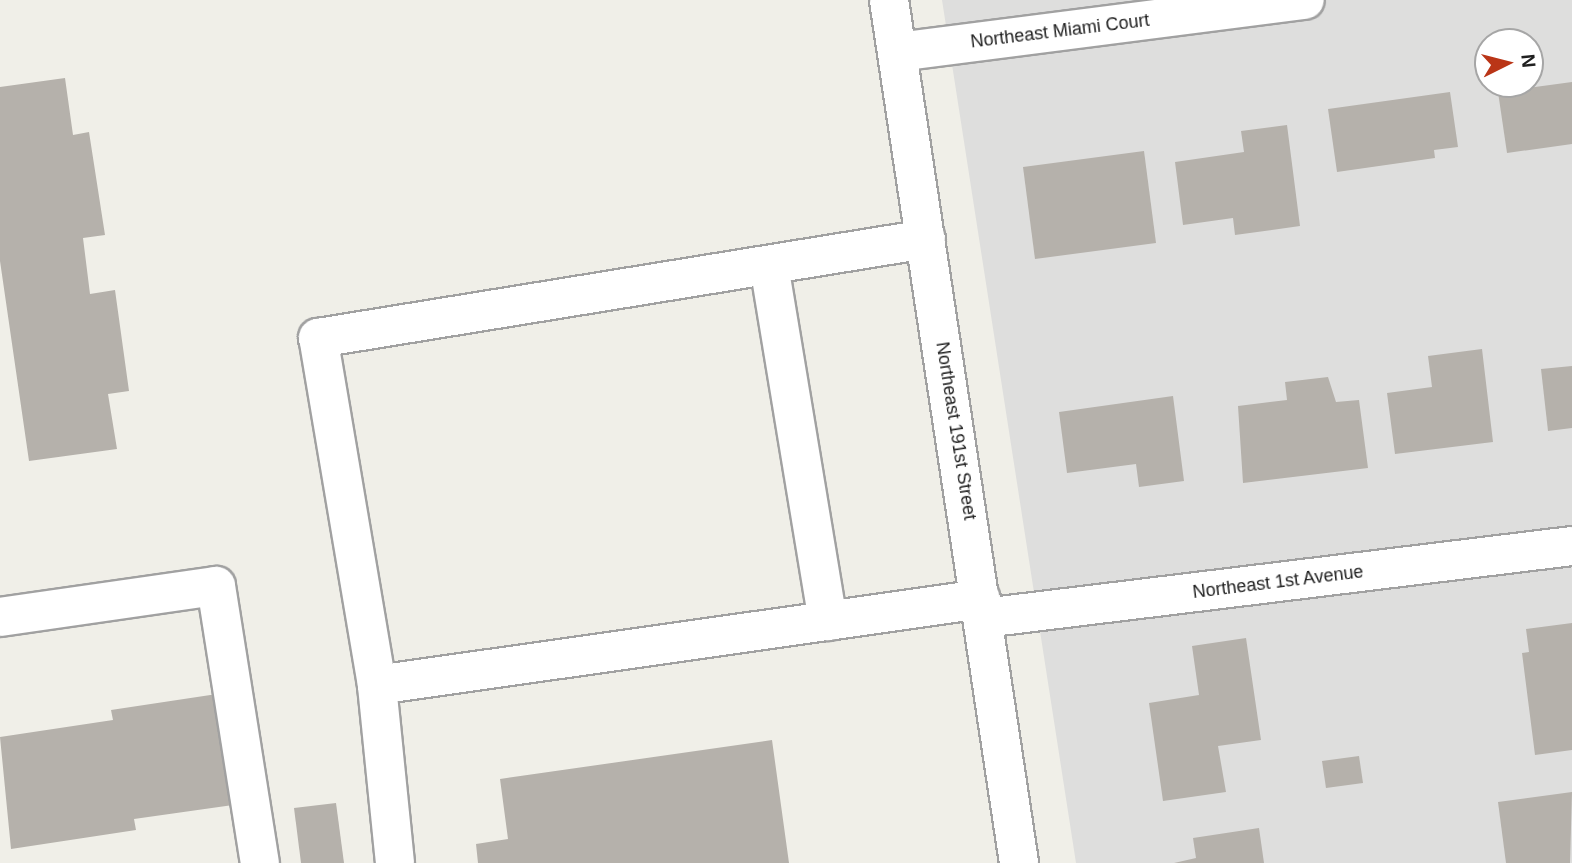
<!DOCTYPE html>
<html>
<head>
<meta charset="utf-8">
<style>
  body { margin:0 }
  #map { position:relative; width:1572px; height:863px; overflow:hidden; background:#f0efe8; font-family:Helvetica,sans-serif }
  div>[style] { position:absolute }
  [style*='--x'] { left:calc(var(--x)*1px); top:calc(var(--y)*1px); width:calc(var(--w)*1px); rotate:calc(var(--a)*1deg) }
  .residential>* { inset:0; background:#dededd }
  .building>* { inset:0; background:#b5b1ab }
  .roads { filter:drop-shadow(2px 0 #a1a1a1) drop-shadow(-2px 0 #a1a1a1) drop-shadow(0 2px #a1a1a1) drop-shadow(0 -2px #a1a1a1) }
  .minor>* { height:38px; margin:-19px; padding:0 19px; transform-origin:19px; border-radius:19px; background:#fff }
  span { translate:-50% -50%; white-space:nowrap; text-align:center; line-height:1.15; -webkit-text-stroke:5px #fff; paint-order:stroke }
  .street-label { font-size:18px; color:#202020 }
  .north { position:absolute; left:1474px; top:28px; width:70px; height:70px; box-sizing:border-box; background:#fff; border:2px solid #a6a6a6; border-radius:50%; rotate:84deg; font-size:19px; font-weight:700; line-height:28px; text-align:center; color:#202020 }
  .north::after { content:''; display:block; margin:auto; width:24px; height:32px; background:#ba3517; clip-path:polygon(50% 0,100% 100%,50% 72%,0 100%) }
</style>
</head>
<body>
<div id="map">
  <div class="residential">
    <div style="clip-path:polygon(evenodd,942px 0,1572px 0,1572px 863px,1076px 863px,942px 0,1488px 42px,1530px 42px,1530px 84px,1488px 84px,1488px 42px)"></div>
  </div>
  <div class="building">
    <div style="clip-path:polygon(65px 78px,73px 135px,89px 132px,105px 235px,83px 238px,90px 294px,115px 290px,129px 391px,108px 394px,117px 449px,29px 461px,0 261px,0 87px)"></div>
    <div style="clip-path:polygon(1572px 82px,1572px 144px,1507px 153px,1498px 92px)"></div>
    <div style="clip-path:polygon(1450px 92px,1458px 147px,1434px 150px,1435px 158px,1337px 172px,1328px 109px)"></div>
    <div style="clip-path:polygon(1287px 125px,1300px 226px,1235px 235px,1233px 218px,1183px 225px,1175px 162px,1244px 152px,1241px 131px)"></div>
    <div style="clip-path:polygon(1144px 151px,1156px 243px,1035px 259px,1023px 167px)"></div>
    <div style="clip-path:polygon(1482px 349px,1493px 442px,1395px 454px,1387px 393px,1432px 387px,1428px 356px)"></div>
    <div style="clip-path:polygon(1572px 366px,1572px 428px,1548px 431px,1541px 369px)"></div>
    <div style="clip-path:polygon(1328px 377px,1336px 402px,1359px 400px,1368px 468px,1243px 483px,1238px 406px,1287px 400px,1285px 382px)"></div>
    <div style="clip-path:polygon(1173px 396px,1184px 481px,1139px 487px,1136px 464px,1067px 473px,1059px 412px)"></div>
    <div style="clip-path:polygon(1572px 623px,1572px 750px,1535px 755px,1522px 653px,1529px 652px,1526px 629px)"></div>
    <div style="clip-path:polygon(1246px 638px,1261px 740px,1218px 746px,1226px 792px,1163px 801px,1149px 703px,1199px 695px,1192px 646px)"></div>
    <div style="clip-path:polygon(217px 694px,233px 805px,134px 819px,136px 830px,11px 849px,0 737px,113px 720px,111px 710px)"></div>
    <div style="clip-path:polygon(772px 740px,789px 863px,478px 863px,476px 844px,508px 839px,500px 779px)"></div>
    <div style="clip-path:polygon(1359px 756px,1363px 783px,1326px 788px,1322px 761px)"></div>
    <div style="clip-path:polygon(1572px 792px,1570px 863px,1506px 863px,1498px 802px)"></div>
    <div style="clip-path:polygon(336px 803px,344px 863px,301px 863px,294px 808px)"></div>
    <div style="clip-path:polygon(1259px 828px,1264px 863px,1174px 863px,1196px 858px,1193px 838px)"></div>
  </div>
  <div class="roads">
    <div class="minor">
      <div style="--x:889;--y:0;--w:873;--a:81.43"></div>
      <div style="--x:898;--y:52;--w:410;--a:-7.3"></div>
      <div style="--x:769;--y:265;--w:361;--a:80.6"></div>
      <div style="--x:0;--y:617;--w:218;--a:-8.2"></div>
      <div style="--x:216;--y:586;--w:280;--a:81"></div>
      <div style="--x:984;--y:618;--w:592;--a:-6.98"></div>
      <div style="--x:377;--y:685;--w:610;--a:-8.1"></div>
      <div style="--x:395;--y:863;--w:179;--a:-95.8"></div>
      <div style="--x:377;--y:685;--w:352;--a:-99.6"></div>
      <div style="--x:318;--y:338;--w:616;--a:-9.25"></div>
    </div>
  </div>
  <div class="street-label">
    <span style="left:1060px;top:31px;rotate:-7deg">Northeast Miami Court</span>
    <span style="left:956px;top:431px;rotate:81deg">Northeast 191st Street</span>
    <span style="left:1278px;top:582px;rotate:-7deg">Northeast 1st Avenue</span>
  </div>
  <div class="north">N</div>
</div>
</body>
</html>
